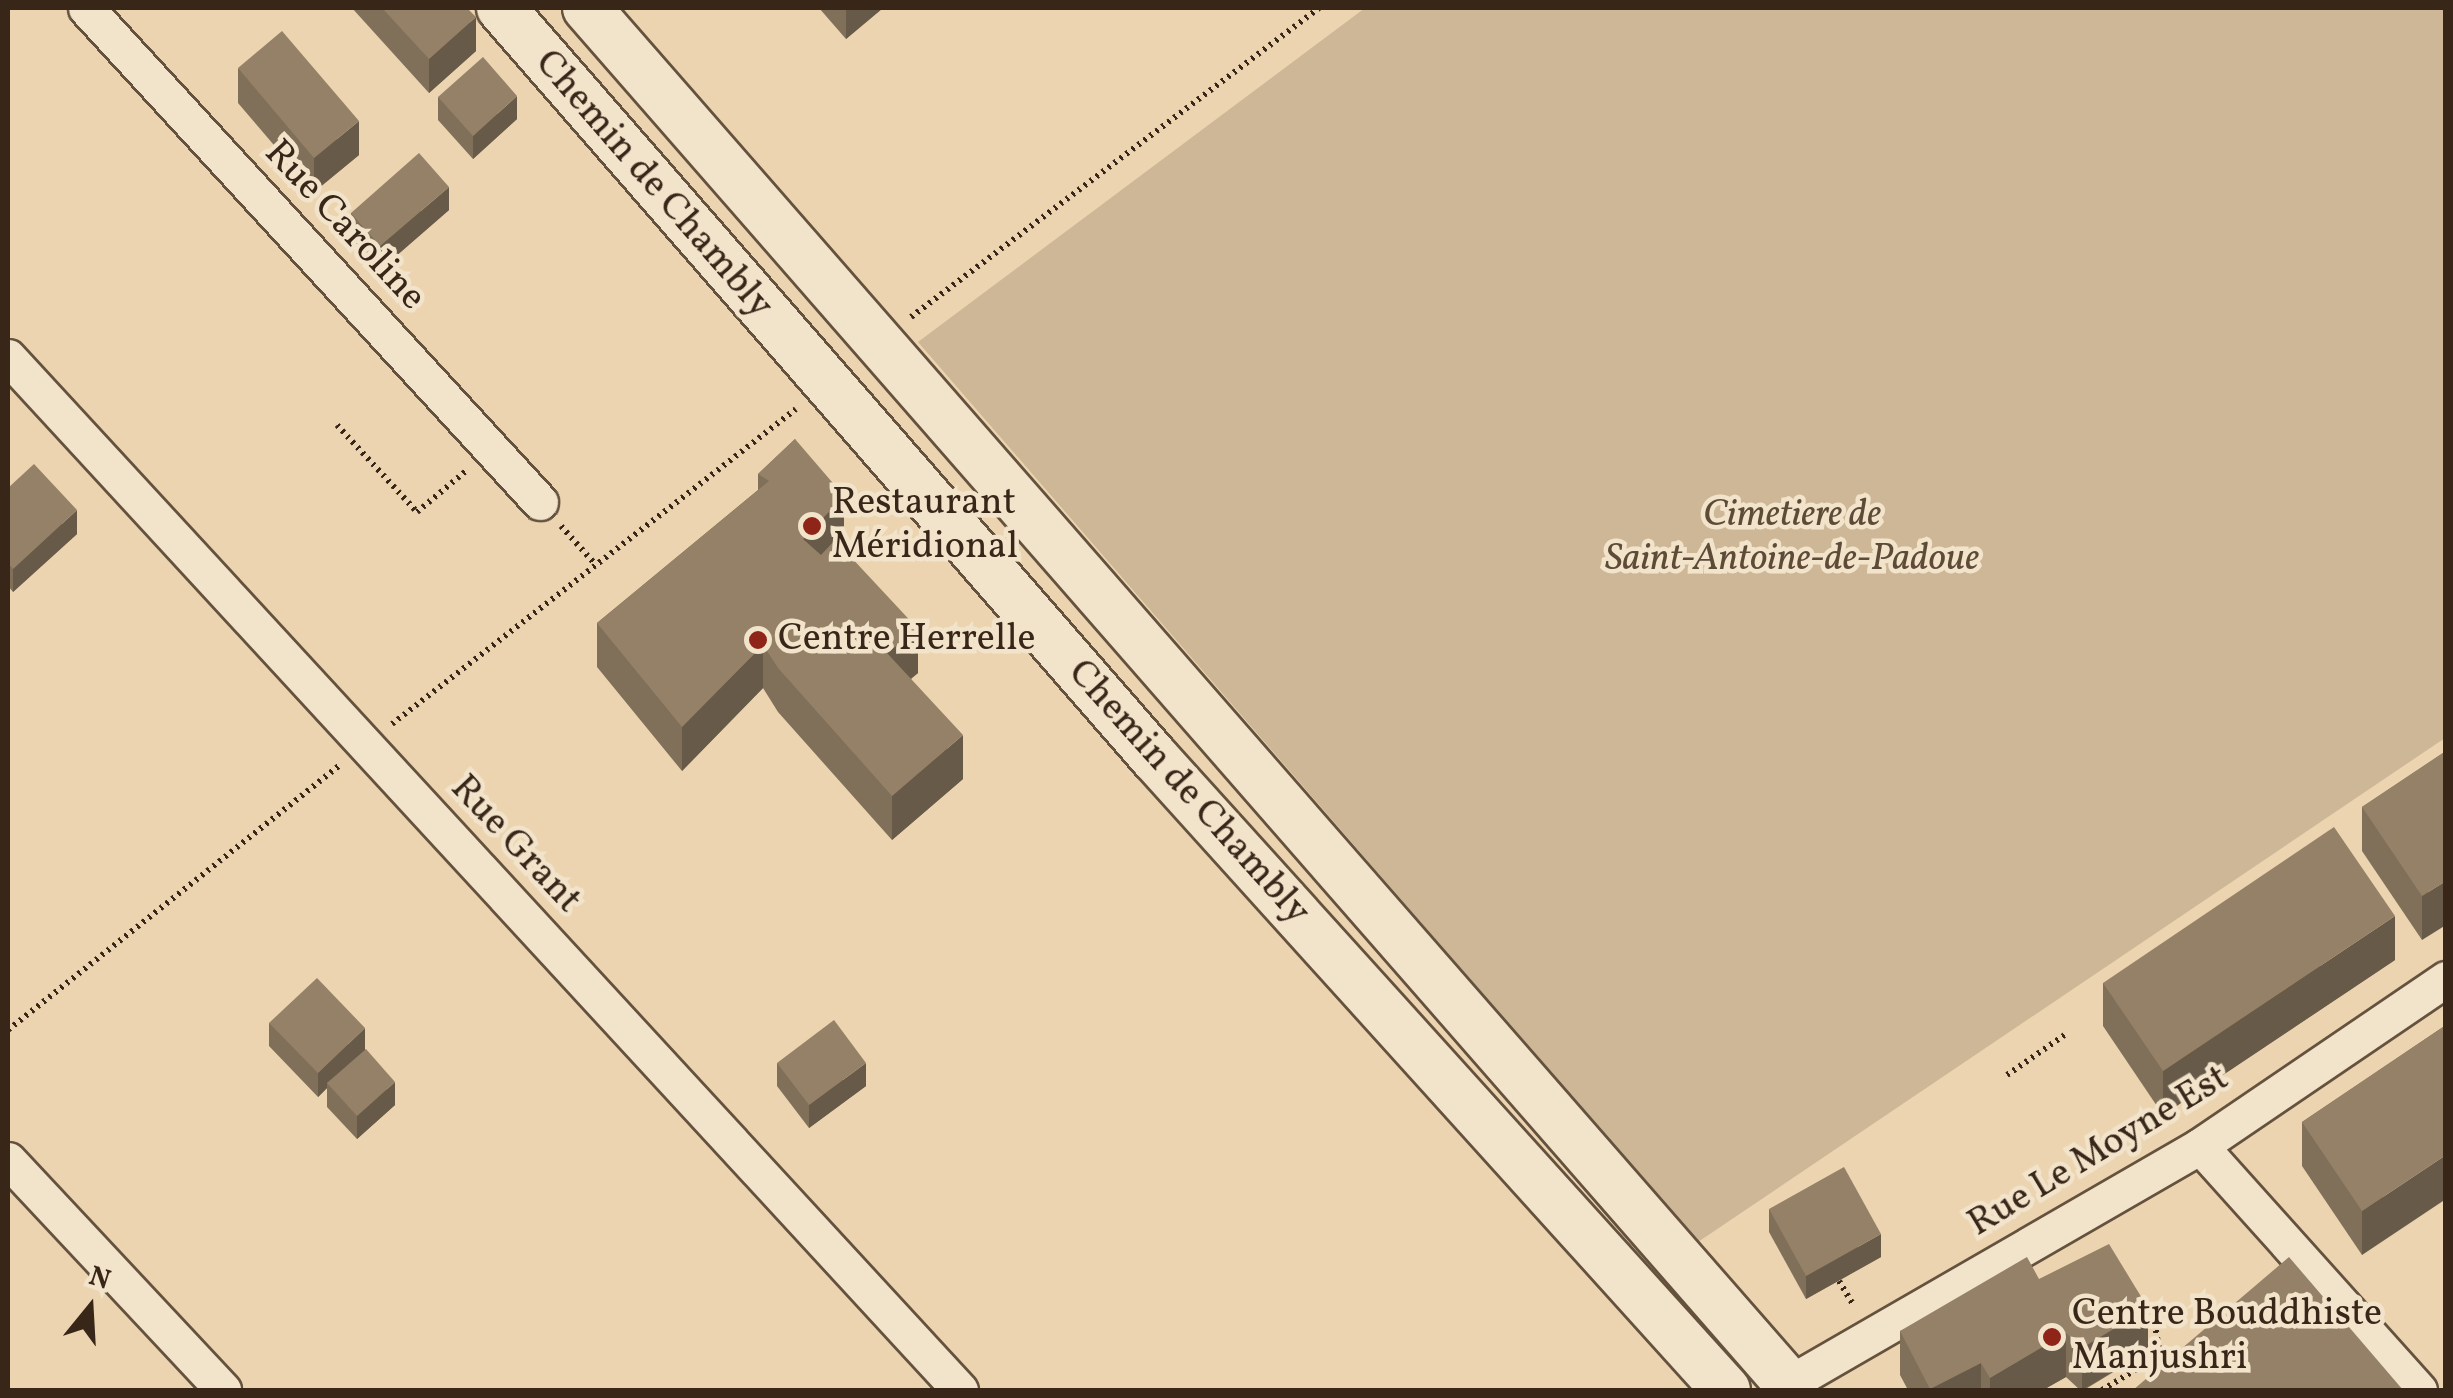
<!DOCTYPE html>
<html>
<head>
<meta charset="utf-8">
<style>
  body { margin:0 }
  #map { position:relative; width:2453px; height:1398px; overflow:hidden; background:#ebd4af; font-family:Vollkorn,serif }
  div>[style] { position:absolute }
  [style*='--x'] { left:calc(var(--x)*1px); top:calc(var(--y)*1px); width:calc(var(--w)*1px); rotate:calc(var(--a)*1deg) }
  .green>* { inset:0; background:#cdb796 }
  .path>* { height:6px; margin-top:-3px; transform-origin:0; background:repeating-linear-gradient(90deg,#382719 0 2.5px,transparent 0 7.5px) }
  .roads { filter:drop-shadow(2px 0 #65523e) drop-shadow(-2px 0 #65523e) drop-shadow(0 2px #65523e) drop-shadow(0 -2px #65523e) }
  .street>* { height:35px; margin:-17.5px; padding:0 17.5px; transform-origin:17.5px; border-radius:17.5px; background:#f2e3cb }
  .secondary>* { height:48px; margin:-24px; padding:0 24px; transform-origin:24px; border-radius:24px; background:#f2e3cb }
  .wall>* { inset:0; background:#806f59 }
  .shaded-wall>* { inset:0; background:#685a48 }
  .building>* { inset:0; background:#958167 }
  .dots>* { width:28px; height:28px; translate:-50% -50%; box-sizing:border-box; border:5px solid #f2e3cb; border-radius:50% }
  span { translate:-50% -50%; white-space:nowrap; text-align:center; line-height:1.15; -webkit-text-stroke:9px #f2e3cb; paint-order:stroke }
  .street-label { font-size:38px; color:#382719 }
  .poi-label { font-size:38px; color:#382719 }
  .left { translate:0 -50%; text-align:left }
  .park-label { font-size:38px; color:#5d4b38; font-style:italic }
  .frame { position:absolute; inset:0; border:10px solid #382719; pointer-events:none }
  .north { position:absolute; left:40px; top:1258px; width:100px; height:100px; -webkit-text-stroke:8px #f2e3cb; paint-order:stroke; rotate:18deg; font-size:28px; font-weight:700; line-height:40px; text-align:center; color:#382719 }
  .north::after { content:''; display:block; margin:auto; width:35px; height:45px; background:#382719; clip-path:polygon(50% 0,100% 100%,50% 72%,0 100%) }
</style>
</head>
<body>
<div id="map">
  <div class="green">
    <div style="clip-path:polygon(1365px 8px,2445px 8px,2445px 738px,1698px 1242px,918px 342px)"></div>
  </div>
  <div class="path">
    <div style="--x:911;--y:317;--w:512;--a:-37.14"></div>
    <div style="--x:337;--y:425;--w:118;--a:47.4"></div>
    <div style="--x:417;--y:512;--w:65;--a:-40"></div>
    <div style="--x:561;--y:526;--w:52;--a:48.1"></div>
    <div style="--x:392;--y:724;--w:512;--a:-37.94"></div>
    <div style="--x:8;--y:1030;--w:423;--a:-38.6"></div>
    <div style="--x:2007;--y:1075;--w:72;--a:-34.8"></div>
    <div style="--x:1839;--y:1281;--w:29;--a:59"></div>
    <div style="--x:2102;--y:1390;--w:68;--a:-31.1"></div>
    <div style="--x:2160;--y:1355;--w:43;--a:-99.5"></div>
  </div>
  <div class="roads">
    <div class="street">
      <div style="--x:86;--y:8;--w:671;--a:47.42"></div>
      <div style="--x:8;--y:357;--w:1405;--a:47.34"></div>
      <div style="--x:2200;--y:1146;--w:328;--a:48.1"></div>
      <div style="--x:8;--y:1160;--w:315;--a:46.9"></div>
      <div style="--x:1788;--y:1384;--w:476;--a:-30"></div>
      <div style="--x:2200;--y:1146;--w:297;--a:-34.2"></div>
    </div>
    <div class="secondary">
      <div style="--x:501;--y:8;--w:994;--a:48.92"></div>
      <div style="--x:1154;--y:757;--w:853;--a:47.9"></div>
      <div style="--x:587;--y:8;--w:1835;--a:48.87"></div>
    </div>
  </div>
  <div class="wall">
    <div style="clip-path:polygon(352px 8px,467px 8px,476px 51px,429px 93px)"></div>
    <div style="clip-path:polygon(819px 8px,883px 8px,846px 39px)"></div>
    <div style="clip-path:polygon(238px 68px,359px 155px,314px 192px,238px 103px)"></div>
    <div style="clip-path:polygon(438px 97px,517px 119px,473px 159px,438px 120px)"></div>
    <div style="clip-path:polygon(449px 210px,380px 270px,351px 237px,351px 213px)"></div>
    <div style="clip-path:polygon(795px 439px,844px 540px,839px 544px,918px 673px,911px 679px,963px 779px,892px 840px,778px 712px,763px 688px,682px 771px,597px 667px,597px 623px,758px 490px,758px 474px)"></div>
    <div style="clip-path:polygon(8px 488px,77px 534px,13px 592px,8px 586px)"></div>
    <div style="clip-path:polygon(2446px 751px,2422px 940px,2362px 851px,2362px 807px)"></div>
    <div style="clip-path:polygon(2395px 960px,2163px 1115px,2103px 1026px,2103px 983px)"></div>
    <div style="clip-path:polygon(269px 1023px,365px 1049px,395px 1105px,357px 1139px,327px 1107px,327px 1088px,318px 1097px,269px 1046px)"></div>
    <div style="clip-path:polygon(2446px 1025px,2362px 1255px,2302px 1166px,2302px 1122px)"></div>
    <div style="clip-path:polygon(777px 1063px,866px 1086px,809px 1128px,777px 1086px)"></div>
    <div style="clip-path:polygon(1769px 1209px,1881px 1257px,1806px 1299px,1769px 1232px)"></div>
    <div style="clip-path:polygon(2039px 1279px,2148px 1351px,2084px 1390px,2080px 1390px,2066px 1377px,2043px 1390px,1908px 1390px,1900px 1375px,1900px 1331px)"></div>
  </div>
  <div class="shaded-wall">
    <div style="clip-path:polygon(846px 8px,883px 8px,846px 39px)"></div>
    <div style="clip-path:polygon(476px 17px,476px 51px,429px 93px,429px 59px)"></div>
    <div style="clip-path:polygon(517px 96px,517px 119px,473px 159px,473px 136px)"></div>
    <div style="clip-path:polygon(359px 121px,359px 155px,314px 192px,314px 158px)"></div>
    <div style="clip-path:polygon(449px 187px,449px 210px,380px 270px,380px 246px)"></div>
    <div style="clip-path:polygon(844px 496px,844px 540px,803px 583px,803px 539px)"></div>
    <div style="clip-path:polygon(77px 510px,77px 534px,13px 592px,13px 569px)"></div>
    <div style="clip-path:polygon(918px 629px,918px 673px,887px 697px,887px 653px)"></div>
    <div style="clip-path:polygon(763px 645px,763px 688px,682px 771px,682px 727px)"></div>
    <div style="clip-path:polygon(963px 735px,963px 779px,892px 840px,892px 796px)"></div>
    <div style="clip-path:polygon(2446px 881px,2446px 925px,2422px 940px,2422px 896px)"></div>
    <div style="clip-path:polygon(2395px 916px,2395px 960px,2163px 1115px,2163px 1071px)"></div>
    <div style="clip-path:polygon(365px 1028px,365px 1052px,327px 1083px,327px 1088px,318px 1097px,318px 1073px)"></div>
    <div style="clip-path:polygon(866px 1063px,866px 1086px,809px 1128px,809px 1105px)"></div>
    <div style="clip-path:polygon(395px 1082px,395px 1105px,357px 1139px,357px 1116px)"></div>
    <div style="clip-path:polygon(2446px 1155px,2446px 1199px,2362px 1255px,2362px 1211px)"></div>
    <div style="clip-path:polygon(1881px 1234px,1881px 1257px,1806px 1299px,1806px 1276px)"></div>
    <div style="clip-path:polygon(2148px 1308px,2148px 1351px,2082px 1390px,2082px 1348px)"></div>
    <div style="clip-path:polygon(2066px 1333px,2066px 1377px,2043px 1390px,1990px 1390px,1990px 1378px)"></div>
    <div style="clip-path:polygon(1981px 1363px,1981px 1390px,1930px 1390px,1930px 1389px)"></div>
  </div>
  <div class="building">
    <div style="clip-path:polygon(382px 8px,467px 8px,476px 17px,429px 59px)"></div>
    <div style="clip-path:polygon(282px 31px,359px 121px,314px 158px,238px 68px)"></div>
    <div style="clip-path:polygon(483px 57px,517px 96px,473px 136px,438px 97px)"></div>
    <div style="clip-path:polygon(419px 153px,449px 187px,380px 246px,351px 213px)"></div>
    <div style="clip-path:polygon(795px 439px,844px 496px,803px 539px,821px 555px,835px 540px,918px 629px,887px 653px,963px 735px,892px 796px,778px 668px,763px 645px,682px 727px,597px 623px,769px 481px,758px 474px)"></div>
    <div style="clip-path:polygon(34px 464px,77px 510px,13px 569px,8px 563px,8px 488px)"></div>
    <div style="clip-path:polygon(2446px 751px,2446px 881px,2422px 896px,2362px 807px)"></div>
    <div style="clip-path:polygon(2334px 827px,2395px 916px,2163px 1071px,2103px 983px)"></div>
    <div style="clip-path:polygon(317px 978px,365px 1028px,318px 1073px,269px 1023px)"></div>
    <div style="clip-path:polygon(834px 1020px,866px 1063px,809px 1105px,777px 1063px)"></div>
    <div style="clip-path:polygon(2446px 1025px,2446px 1155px,2362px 1211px,2302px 1122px)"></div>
    <div style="clip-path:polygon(366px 1049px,395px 1082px,357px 1116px,327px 1083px)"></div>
    <div style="clip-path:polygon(1844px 1167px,1881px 1234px,1806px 1276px,1769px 1209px)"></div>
    <div style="clip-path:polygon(2109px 1244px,2148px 1308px,2082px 1348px,2066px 1333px,1990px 1378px,1981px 1363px,1930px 1389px,1900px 1331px,2027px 1257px,2039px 1279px)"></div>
    <div style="clip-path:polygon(2289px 1257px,2403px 1390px,2133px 1390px)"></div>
  </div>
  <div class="dots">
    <div style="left:812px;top:526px;background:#8f2418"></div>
    <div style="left:758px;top:640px;background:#8f2418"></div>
    <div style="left:2052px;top:1337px;background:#8f2418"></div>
  </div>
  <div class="street-label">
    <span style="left:653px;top:185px;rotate:49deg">Chemin de Chambly</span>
    <span style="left:344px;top:226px;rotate:47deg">Rue Caroline</span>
    <span style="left:1188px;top:793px;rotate:48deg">Chemin de Chambly</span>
    <span style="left:515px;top:845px;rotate:47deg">Rue Grant</span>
    <span style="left:2099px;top:1152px;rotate:-31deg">Rue Le Moyne Est</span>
  </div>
  <div class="poi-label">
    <span class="left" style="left:832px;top:526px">Restaurant<br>Méridional</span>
    <span class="left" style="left:778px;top:640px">Centre Herrelle</span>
    <span class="left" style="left:2072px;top:1337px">Centre Bouddhiste<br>Manjushri</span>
  </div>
  <div class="park-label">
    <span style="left:1792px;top:538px">Cimetiere de<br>Saint-Antoine-de-Padoue</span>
  </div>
  <div class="frame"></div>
  <div class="north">N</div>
</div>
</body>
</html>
